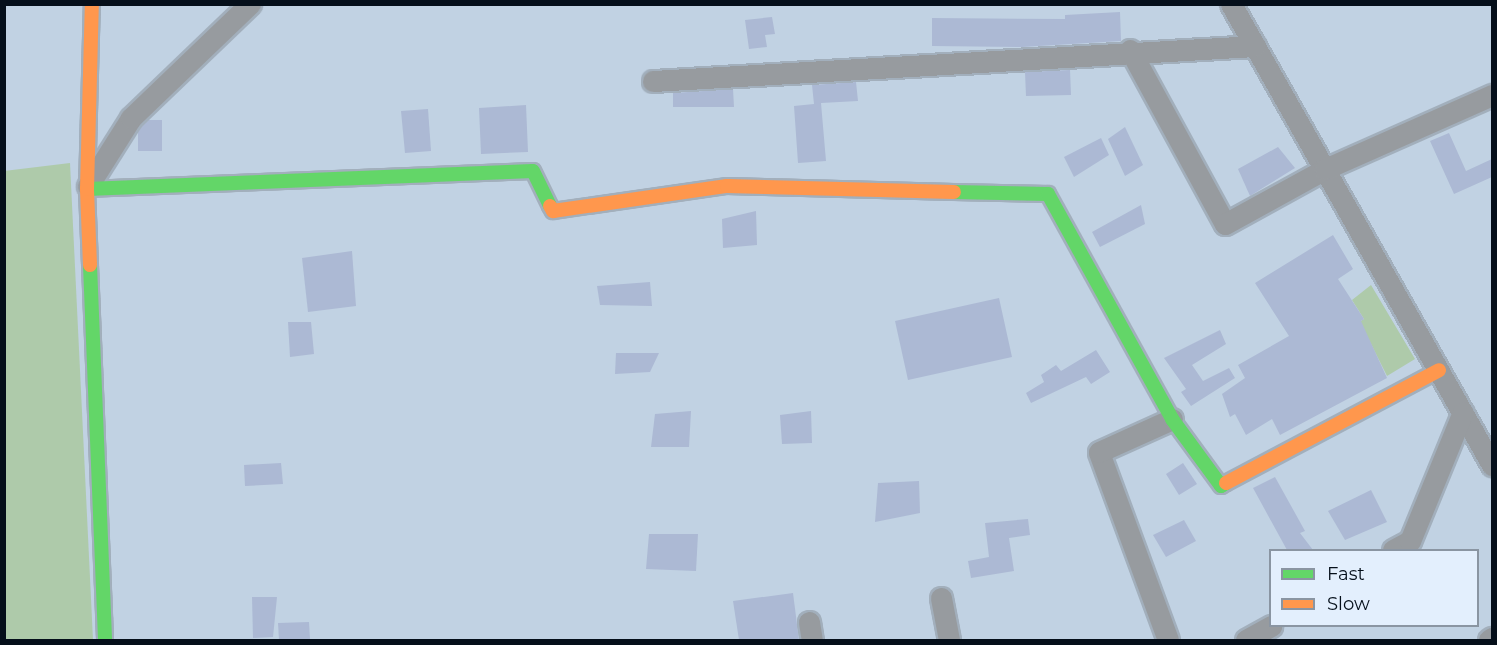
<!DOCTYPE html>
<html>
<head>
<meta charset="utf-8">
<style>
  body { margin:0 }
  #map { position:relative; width:1497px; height:645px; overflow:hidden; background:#c1d2e3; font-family:Montserrat,sans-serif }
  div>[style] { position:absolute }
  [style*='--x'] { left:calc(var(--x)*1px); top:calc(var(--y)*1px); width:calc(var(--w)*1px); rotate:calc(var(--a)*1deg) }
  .green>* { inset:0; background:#aecaaa }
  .building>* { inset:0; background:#acb9d4 }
  .roads { filter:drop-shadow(2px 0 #a2afbc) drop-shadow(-2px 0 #a2afbc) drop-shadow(0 2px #a2afbc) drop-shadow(0 -2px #a2afbc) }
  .street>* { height:21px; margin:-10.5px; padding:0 10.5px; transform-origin:10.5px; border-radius:10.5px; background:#979b9f }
  .fast>* { height:14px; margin:-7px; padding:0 7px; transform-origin:7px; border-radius:7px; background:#63d668 }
  .slow>* { height:14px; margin:-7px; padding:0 7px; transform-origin:7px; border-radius:7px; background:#ff974d }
  span { translate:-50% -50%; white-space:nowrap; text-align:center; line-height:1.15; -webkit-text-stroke:6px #e3effd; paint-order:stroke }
  .frame { position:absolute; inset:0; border:6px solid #050f1a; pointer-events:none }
  .legend { position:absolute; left:1269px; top:549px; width:210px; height:78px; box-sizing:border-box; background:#e3effd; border:2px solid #8a95a2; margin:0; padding:8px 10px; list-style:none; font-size:18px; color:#050f1a }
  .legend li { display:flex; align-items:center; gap:12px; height:30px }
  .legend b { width:30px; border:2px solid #8a95a2 }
</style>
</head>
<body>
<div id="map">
  <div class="green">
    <div style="clip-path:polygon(70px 163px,93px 640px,5px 640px,4px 171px)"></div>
    <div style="clip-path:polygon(1371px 285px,1415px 359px,1387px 376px,1369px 340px,1270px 376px,1364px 319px,1352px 300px)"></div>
  </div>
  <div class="building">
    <div style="clip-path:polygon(1120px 12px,1121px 41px,1022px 47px,932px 46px,932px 18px,1065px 19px,1065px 15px)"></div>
    <div style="clip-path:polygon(772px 17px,775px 34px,765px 35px,767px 47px,749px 49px,745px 20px)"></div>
    <div style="clip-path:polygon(1070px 70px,1071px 95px,1026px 96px,1025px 72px)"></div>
    <div style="clip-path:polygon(856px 82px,858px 101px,821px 103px,826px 161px,798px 163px,794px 106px,814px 104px,812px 85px)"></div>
    <div style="clip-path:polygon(733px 89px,734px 107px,673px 107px,673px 93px)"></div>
    <div style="clip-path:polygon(526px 105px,528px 152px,481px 154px,479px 108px)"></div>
    <div style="clip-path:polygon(428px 109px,431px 151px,405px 153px,401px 111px)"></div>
    <div style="clip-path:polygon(147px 120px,162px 120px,162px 151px,138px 151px,138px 131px)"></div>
    <div style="clip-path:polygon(1125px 127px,1143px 165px,1125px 176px,1108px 139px)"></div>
    <div style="clip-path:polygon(1449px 133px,1466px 171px,1492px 159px,1492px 177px,1454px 194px,1430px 141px)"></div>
    <div style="clip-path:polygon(1101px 138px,1109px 155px,1074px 177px,1064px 157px)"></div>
    <div style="clip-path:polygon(1278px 147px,1295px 168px,1250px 196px,1238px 169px)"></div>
    <div style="clip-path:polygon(1141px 205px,1145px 224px,1100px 247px,1092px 232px)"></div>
    <div style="clip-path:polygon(756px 211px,757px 245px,723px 248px,722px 219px)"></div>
    <div style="clip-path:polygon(1333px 235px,1353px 269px,1338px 279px,1364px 319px,1361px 321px,1387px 378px,1280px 435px,1272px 419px,1246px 435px,1235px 414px,1230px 417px,1222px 394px,1245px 378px,1238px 365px,1289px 336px,1255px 283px)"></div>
    <div style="clip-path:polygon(352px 251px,356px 306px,308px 312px,302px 258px)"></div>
    <div style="clip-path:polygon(650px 282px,652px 306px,600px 305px,597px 286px)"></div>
    <div style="clip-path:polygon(999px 298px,1012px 357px,908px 380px,895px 321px)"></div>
    <div style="clip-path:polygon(288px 322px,311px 322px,314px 354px,290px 357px)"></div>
    <div style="clip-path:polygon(1220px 330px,1226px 344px,1192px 365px,1203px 381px,1229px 368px,1235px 378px,1191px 406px,1181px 392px,1186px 389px,1164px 358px)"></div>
    <div style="clip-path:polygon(1096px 350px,1110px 372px,1091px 384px,1086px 377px,1031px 403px,1026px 393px,1044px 382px,1041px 375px,1056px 365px,1061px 371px)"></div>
    <div style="clip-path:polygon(616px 353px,659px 353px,650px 372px,615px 374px)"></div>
    <div style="clip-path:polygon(691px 411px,689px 447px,651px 447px,655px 414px)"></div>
    <div style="clip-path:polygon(811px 411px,812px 443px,782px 444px,780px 415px)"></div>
    <div style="clip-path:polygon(281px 463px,283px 484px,245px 486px,244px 465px)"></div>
    <div style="clip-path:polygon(1183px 463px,1197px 484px,1179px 495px,1166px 474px)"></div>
    <div style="clip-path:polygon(1275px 477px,1305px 531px,1300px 533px,1313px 550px,1287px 550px,1253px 488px)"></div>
    <div style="clip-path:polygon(919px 481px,920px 513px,875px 522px,878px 483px)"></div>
    <div style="clip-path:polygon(1371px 490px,1387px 522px,1345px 540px,1328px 511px)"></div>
    <div style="clip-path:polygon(1028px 519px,1030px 535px,1009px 538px,1014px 571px,971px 578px,968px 561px,989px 557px,985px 523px)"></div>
    <div style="clip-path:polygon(1184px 520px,1196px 541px,1166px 557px,1153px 535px)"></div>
    <div style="clip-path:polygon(649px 534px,698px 534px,696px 571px,646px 569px)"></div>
    <div style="clip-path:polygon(793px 593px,799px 640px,739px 640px,733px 601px)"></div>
    <div style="clip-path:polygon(252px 597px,277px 597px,273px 637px,253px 638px)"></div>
    <div style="clip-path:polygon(309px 622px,310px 639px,279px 640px,278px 623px)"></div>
  </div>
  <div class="roads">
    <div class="street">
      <div style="--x:1231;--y:4;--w:530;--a:60.48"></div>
      <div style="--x:1130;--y:50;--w:198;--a:61.4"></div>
      <div style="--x:1225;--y:224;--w:114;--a:-28.8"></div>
      <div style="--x:1325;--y:169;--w:183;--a:-23.9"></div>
      <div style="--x:653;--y:81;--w:603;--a:-3.33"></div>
      <div style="--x:88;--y:186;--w:80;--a:-57.7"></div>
      <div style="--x:131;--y:118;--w:165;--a:-43.8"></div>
      <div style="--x:1393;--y:550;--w:19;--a:-28"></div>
      <div style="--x:1410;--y:541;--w:139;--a:-67.7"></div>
      <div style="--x:941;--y:598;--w:43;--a:79.2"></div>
      <div style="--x:809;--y:622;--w:18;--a:81"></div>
      <div style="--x:1168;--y:640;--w:200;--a:-110.2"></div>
      <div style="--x:1099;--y:452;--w:80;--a:-24.3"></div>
      <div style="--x:1246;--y:640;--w:29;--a:-29"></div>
      <div style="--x:1489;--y:640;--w:4;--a:-34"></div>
    </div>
    <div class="fast">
      <div style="--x:87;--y:189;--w:446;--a:-2.3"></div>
      <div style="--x:533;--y:171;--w:39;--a:64"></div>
      <div style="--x:954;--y:192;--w:94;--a:1.2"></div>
      <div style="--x:1048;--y:194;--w:257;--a:61.1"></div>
      <div style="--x:1172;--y:419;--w:83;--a:53.8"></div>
      <div style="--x:1221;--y:486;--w:6;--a:-31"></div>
      <div style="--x:90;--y:265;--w:375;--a:87.7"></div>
    </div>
    <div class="slow">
      <div style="--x:550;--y:206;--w:6;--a:59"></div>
      <div style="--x:553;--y:211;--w:176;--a:-8.2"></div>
      <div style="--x:727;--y:186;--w:227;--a:1.5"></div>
      <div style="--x:90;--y:265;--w:76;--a:-92.3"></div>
      <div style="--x:87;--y:189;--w:185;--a:-88.5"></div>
      <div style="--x:1226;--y:483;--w:241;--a:-27.9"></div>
    </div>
  </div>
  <div class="frame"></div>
  <ul class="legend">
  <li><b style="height:8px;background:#63d668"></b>Fast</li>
  <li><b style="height:8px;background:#ff974d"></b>Slow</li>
  </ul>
</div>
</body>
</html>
